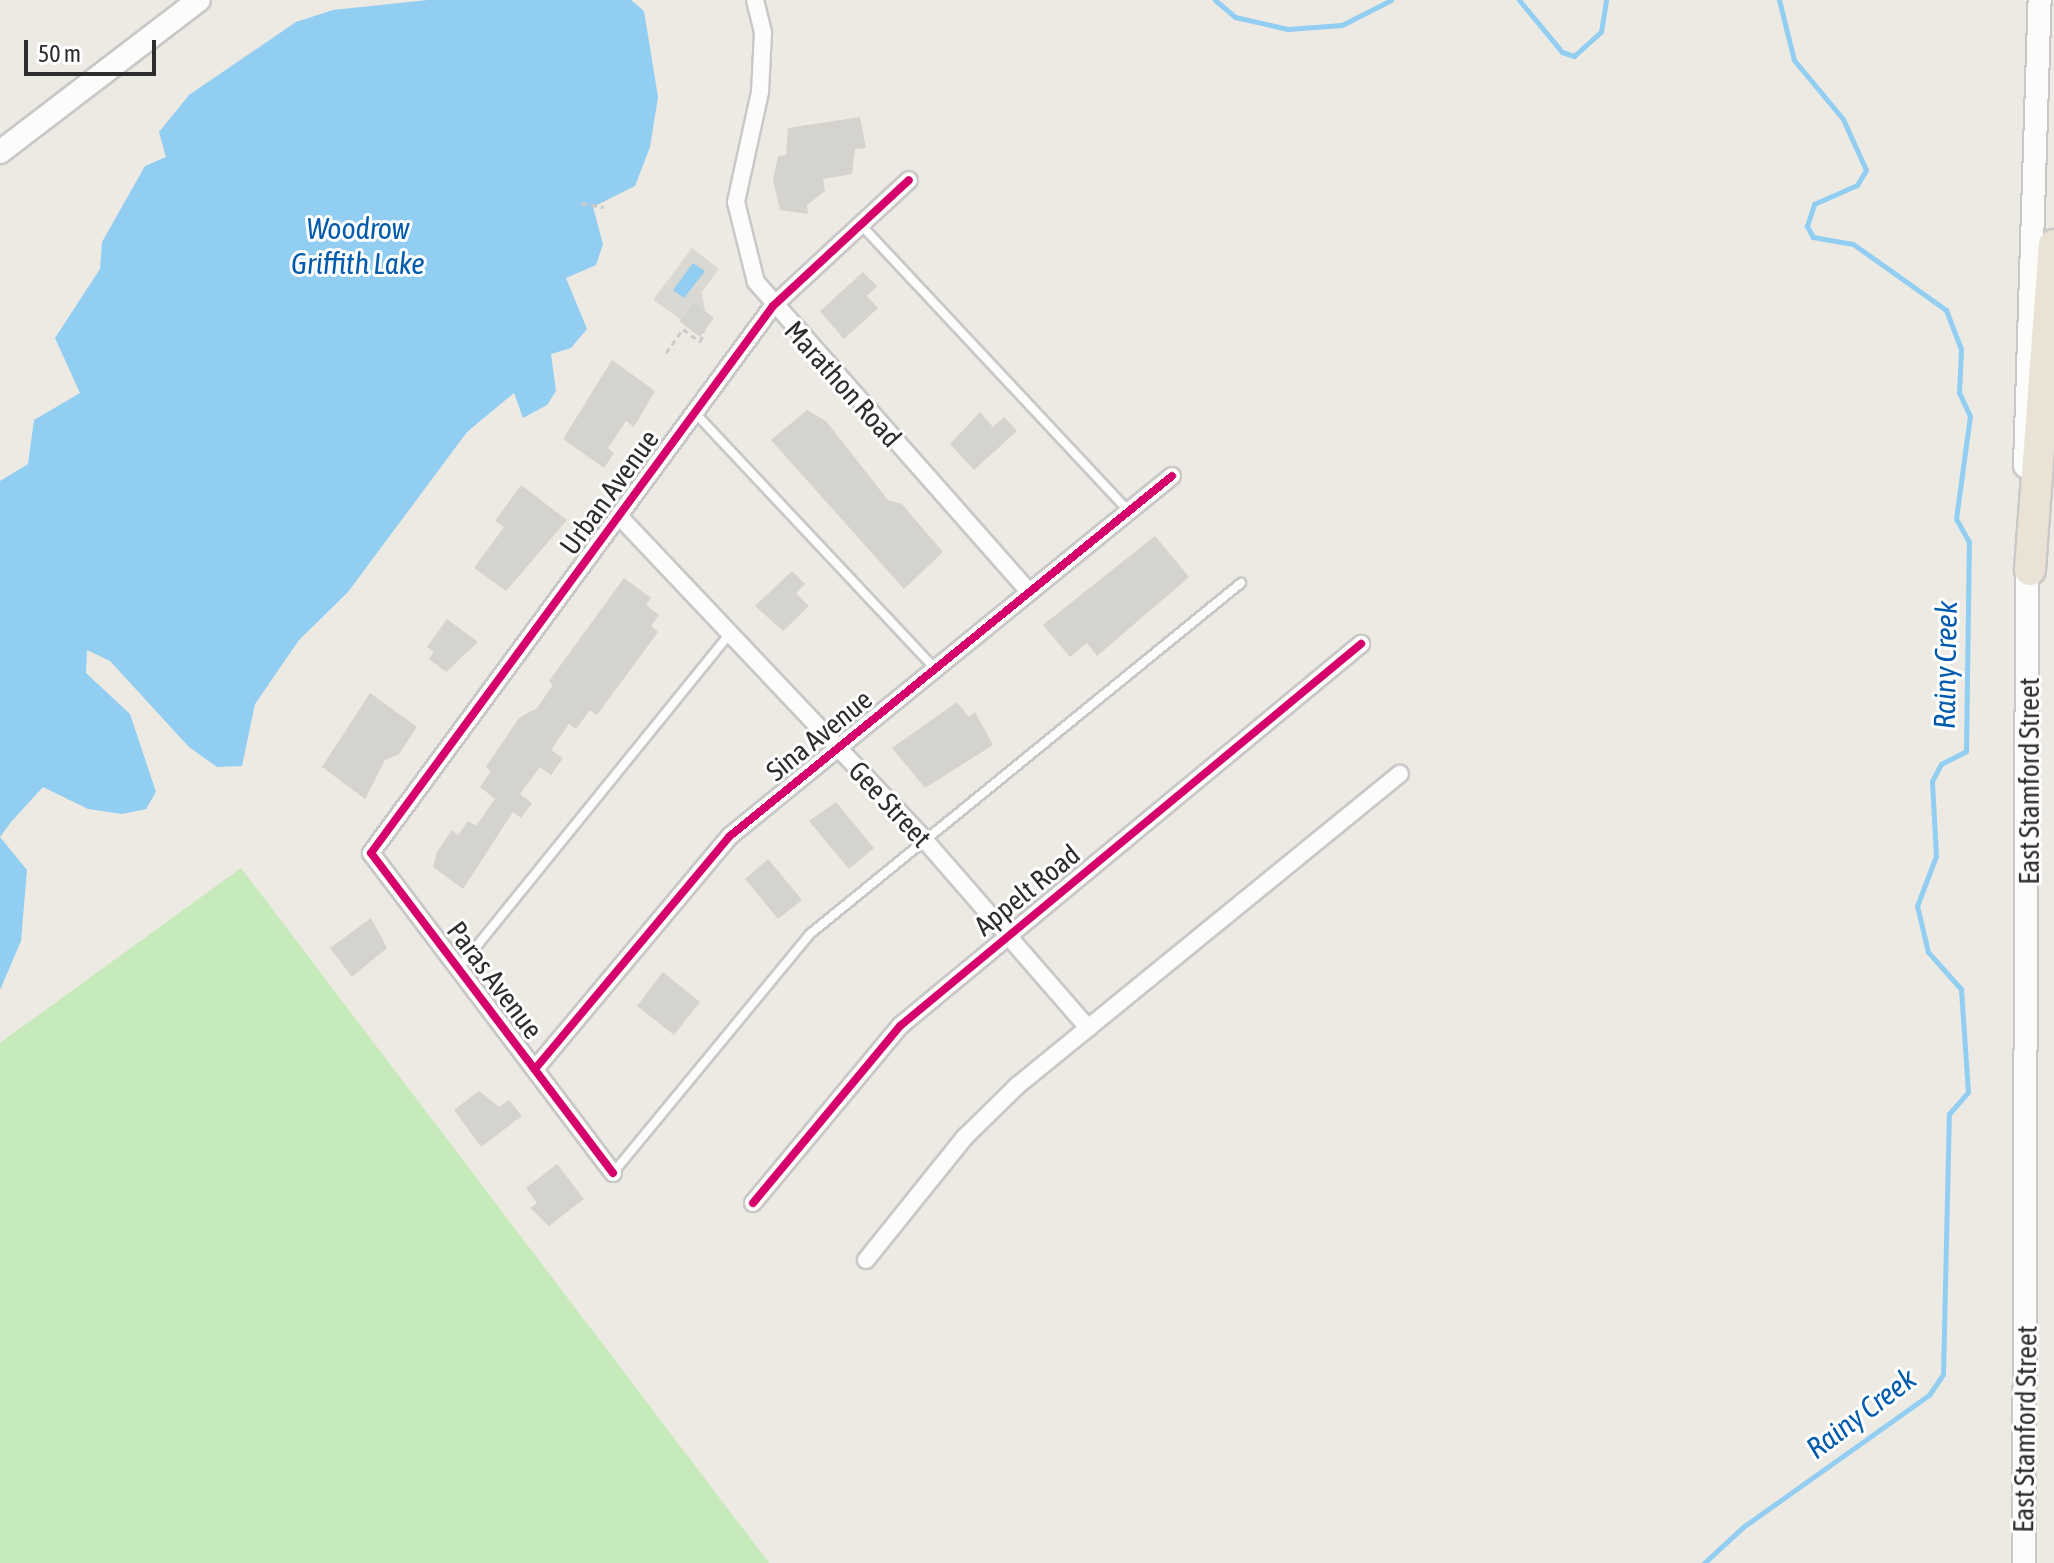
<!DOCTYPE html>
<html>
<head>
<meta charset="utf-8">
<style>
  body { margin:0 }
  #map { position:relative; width:2054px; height:1563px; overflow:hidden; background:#eceae3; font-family:"Asap Condensed",sans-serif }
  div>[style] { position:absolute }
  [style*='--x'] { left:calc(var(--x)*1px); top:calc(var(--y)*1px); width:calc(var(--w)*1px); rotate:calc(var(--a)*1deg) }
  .green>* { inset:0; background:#c7eaba }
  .plaza>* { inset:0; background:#dad8d2 }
  .water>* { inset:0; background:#92cdf2 }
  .stream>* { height:5px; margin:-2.5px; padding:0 2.5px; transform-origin:2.5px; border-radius:2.5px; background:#92cdf2 }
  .building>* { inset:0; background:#d5d3ce }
  .path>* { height:3px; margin-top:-1.5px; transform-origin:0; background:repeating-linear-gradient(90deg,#cacac9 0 6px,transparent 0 10px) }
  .roads { filter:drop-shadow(2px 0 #c9c8c8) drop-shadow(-2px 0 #c9c8c8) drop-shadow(0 2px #c9c8c8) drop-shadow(0 -2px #c9c8c8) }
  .lane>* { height:8px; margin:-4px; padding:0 4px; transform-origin:4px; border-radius:4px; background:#fcfcfb }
  .street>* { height:16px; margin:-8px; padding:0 8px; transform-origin:8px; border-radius:8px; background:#fcfcfb }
  .secondary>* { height:22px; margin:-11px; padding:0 11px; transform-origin:11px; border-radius:11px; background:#fcfcfb }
  .highway>* { height:30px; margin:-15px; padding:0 15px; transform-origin:15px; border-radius:15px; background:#eae2d5 }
  .cycleway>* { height:8px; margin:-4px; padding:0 4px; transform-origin:4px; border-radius:4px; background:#d6006c }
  span { translate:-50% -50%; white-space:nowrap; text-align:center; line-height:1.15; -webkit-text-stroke:6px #fff; paint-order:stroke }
  .street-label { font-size:28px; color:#2d2d2d }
  .water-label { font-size:30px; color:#025bad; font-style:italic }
  .scale { position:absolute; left:24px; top:40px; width:132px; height:36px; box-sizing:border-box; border:4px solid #2d2d2d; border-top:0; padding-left:10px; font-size:24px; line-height:28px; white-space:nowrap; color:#2d2d2d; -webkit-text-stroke:6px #fff; paint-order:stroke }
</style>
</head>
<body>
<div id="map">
  <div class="green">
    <div style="clip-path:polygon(241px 868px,769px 1563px,0 1563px,0 1043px)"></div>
  </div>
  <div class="plaza">
    <div style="clip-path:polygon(692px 248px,719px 269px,702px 292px,705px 311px,692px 302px,680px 319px,653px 300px)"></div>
  </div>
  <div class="water">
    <div style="clip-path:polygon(428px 0,631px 0,644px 11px,658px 97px,650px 147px,635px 186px,593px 207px,603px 244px,596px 265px,566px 278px,587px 329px,571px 348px,551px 354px,556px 391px,547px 405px,523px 418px,514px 393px,467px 432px,348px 592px,299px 640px,255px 704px,242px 766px,217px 767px,189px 747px,110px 661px,87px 650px,86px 673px,130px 714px,156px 792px,146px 809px,122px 814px,88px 809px,43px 787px,11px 822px,0 837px,27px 870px,21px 941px,0 990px,0 481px,28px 464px,34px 420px,80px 393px,55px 338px,100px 269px,102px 242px,145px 166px,166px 157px,159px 132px,189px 95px,296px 22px,333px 10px)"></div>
    <div style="clip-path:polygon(693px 263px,705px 271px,684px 298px,673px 290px)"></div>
  </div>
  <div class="stream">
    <div style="--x:1215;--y:0;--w:26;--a:40"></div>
    <div style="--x:1235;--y:17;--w:54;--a:12.8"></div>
    <div style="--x:1288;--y:29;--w:54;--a:-4.2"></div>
    <div style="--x:1342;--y:25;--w:55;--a:-27"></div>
    <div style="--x:1519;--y:0;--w:67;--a:50.4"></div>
    <div style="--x:1562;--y:52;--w:13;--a:18"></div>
    <div style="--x:1574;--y:56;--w:36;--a:-42"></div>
    <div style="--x:1601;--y:32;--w:32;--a:-81"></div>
    <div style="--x:1704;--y:1563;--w:53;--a:-42.7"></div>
    <div style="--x:1743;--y:1527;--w:228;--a:-35.4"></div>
    <div style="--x:1929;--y:1395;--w:25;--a:-56"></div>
    <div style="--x:1943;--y:1374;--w:260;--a:-88.7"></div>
    <div style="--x:1949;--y:1114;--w:29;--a:-49"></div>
    <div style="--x:1968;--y:1092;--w:103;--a:-93.9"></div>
    <div style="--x:1961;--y:989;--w:50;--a:-131.7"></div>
    <div style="--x:1928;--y:952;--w:47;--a:-103.4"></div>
    <div style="--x:1917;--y:906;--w:53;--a:-69.2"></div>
    <div style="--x:1936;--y:856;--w:75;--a:-93.1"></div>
    <div style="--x:1932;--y:781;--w:19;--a:-62"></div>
    <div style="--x:1941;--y:764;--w:28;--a:-27"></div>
    <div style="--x:1966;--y:751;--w:209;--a:-89.2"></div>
    <div style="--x:1969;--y:542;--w:26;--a:-119"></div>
    <div style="--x:1956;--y:519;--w:104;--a:-82.3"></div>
    <div style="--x:1970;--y:416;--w:26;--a:-115"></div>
    <div style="--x:1959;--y:392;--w:43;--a:-87.3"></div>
    <div style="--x:1961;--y:349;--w:42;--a:-111"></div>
    <div style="--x:1946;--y:310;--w:114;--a:-144.6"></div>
    <div style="--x:1853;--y:244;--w:41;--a:-170.1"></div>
    <div style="--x:1813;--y:237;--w:13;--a:-119"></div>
    <div style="--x:1807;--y:226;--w:23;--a:-72"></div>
    <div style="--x:1814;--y:204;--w:47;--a:-23.8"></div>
    <div style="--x:1857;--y:185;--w:17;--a:-59"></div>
    <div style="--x:1866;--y:170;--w:56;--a:-114.3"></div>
    <div style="--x:1843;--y:119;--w:77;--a:-129.7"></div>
    <div style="--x:1794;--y:60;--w:62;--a:-104"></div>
  </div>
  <div class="building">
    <div style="clip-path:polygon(860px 117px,866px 148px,855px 149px,852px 174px,823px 179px,825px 191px,807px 205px,808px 214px,780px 210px,773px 180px,778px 156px,786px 155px,788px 128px)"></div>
    <div style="clip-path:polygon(863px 272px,877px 286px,867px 296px,878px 308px,844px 339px,820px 311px)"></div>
    <div style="clip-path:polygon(693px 301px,714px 318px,700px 337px,679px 321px)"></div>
    <div style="clip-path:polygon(612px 360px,655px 391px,634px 427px,626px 421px,608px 448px,614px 453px,604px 468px,563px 439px)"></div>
    <div style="clip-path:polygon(807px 410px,826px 421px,888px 500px,902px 504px,943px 552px,904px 589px,771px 440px)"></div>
    <div style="clip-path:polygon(980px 412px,993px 427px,1004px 417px,1017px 431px,974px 470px,950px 444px)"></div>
    <div style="clip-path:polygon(521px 485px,567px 520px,506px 591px,474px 568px,504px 527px,495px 521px)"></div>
    <div style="clip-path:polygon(1155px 536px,1189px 577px,1097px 656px,1087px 643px,1070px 657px,1043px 625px)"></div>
    <div style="clip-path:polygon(792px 571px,805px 584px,796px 593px,809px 606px,783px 631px,755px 606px)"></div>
    <div style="clip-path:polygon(624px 578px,651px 598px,646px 605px,659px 615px,651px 626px,658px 632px,597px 715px,590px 710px,576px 729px,569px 724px,551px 750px,563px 758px,551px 775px,540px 767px,520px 794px,532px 803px,521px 818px,513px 812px,463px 889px,433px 867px,437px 852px,452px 830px,458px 835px,468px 821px,476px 826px,495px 799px,480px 787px,491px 771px,486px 767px,519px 718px,537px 708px,553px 685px,549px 681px)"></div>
    <div style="clip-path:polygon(447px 619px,478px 642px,446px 672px,429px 659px,434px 652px,427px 647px)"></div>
    <div style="clip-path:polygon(370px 693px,417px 727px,399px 754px,385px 760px,365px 799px,322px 767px)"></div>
    <div style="clip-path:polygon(957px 702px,969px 717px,975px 712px,993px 745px,925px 788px,892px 748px)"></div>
    <div style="clip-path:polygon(836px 802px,874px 848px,849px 869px,809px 821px)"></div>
    <div style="clip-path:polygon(768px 859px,802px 900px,778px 919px,745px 879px)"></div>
    <div style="clip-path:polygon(371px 918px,387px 948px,352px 977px,330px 948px)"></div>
    <div style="clip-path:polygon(663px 972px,700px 1002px,674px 1035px,637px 1006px)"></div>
    <div style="clip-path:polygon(479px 1091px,499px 1107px,509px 1100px,522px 1116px,481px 1147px,454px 1110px)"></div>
    <div style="clip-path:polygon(557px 1164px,584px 1199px,549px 1226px,530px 1208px,537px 1203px,526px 1188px)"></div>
  </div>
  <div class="path">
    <div style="--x:581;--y:203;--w:23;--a:10"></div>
    <div style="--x:666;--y:353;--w:29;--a:-55"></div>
    <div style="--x:683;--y:329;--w:21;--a:37"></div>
    <div style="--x:700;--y:342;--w:12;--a:-70"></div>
  </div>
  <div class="roads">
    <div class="lane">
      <div style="--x:861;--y:225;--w:392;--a:46.9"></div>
      <div style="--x:695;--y:413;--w:351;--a:46.8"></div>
      <div style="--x:459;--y:968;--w:429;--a:-51"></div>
      <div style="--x:613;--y:1173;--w:310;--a:-50.5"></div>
      <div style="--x:810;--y:934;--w:556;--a:-39.16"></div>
    </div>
    <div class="street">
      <div style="--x:755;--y:0;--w:34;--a:76"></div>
      <div style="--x:763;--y:33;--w:59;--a:92.9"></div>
      <div style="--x:760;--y:92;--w:113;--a:102.3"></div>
      <div style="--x:736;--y:202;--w:82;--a:76"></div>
      <div style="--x:756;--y:282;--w:413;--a:48.6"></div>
      <div style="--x:619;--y:516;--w:443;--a:46.6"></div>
      <div style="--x:923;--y:838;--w:252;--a:49"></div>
      <div style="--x:535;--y:1069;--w:304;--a:-50.1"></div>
      <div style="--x:730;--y:836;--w:570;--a:-39.16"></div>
      <div style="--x:613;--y:1173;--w:401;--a:-127.1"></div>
      <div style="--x:371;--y:853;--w:679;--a:-53.69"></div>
      <div style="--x:773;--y:306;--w:185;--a:-42.8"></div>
      <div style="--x:753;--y:1203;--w:230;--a:-50.3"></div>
      <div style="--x:900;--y:1026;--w:599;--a:-39.65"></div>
      <div style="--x:866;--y:1260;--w:158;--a:-51.2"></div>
      <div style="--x:965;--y:1137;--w:73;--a:-44.4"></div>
      <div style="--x:1017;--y:1086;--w:494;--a:-39.2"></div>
    </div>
    <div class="secondary">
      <div style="--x:0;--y:152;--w:250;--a:-37.4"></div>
      <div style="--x:2025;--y:466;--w:466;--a:-88.2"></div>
      <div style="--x:2024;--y:1563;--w:1006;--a:-89.83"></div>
    </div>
    <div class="highway">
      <div style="--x:2030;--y:570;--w:326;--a:-85.8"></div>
    </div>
  </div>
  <div class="cycleway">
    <div style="--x:535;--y:1069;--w:304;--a:-50.1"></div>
    <div style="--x:730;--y:836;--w:570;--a:-39.16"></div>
    <div style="--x:613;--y:1173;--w:401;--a:-127.1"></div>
    <div style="--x:371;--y:853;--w:679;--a:-53.69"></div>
    <div style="--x:773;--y:306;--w:185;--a:-42.8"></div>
    <div style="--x:753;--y:1203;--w:230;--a:-50.3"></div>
    <div style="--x:900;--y:1026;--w:599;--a:-39.65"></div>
  </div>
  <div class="street-label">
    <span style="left:843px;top:384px;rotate:48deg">Marathon Road</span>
    <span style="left:609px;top:492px;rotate:-54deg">Urban Avenue</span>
    <span style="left:819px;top:735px;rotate:-39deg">Sina Avenue</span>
    <span style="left:2029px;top:781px;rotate:-90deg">East Stamford Street</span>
    <span style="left:890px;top:804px;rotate:47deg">Gee Street</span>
    <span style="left:1027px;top:890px;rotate:-39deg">Appelt Road</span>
    <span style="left:495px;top:980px;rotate:53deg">Paras Avenue</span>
    <span style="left:2025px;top:1429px;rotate:-89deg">East Stamford Street</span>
  </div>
  <div class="water-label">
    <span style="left:358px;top:245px">Woodrow<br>Griffith Lake</span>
    <span style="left:1945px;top:665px;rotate:-89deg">Rainy Creek</span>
    <span style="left:1861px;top:1413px;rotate:-37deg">Rainy Creek</span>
  </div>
  <div class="scale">50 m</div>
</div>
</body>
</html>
